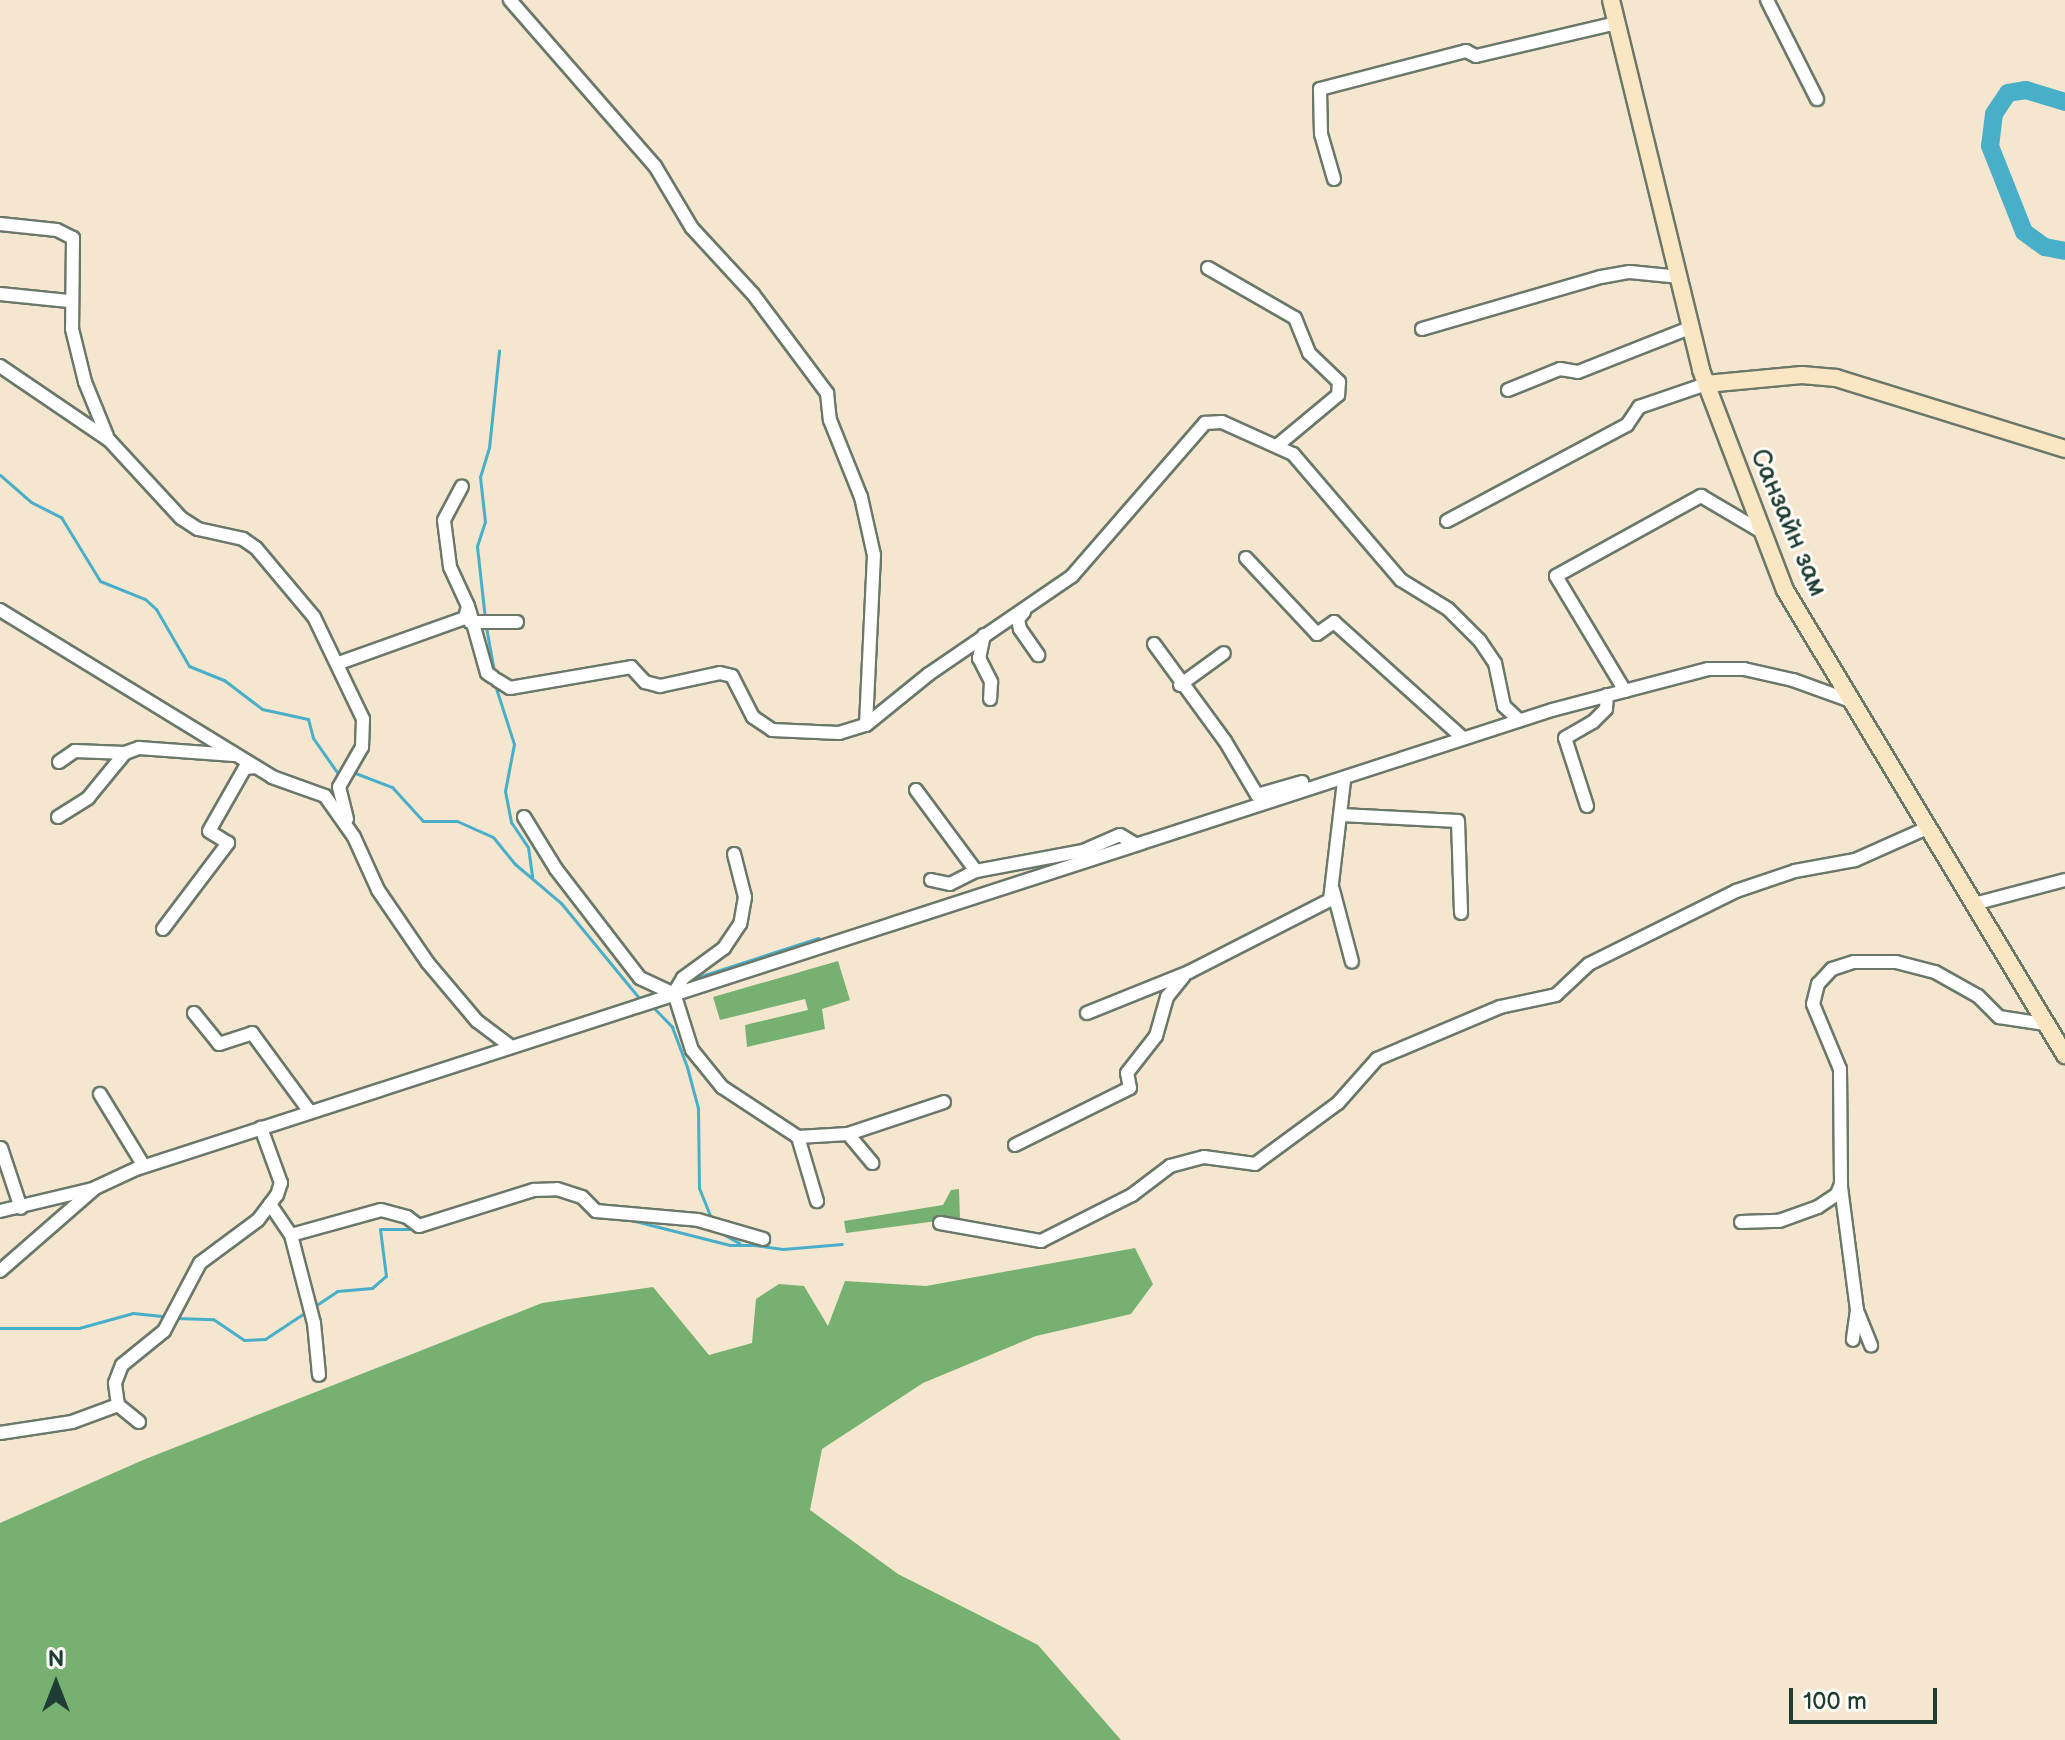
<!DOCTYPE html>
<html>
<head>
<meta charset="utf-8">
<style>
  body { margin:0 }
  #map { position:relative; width:2065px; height:1740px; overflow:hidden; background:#f5e7cf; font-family:"Balsamiq Sans",sans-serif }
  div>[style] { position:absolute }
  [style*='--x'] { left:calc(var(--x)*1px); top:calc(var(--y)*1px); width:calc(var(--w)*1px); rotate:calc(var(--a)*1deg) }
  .forest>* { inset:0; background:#76b171 }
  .stream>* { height:3px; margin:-1.5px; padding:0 1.5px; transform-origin:1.5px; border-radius:1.5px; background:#49aec8 }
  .river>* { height:18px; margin:-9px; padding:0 9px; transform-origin:9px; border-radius:9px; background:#49aec8 }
  .roads { filter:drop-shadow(2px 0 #6a786a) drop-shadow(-2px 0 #6a786a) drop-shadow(0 2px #6a786a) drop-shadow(0 -2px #6a786a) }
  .street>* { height:12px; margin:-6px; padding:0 6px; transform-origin:6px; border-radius:6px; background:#fff }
  .secondary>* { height:16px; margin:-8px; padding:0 8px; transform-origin:8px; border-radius:8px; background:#fbe6c3 }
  span { translate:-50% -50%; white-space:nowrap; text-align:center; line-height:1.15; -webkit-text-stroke:6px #fdfcf7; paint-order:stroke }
  .street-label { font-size:26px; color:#1f3d34 }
  .north { position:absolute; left:16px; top:1644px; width:80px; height:80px; -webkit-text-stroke:6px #fdfcf7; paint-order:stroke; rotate:0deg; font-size:22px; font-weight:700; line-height:32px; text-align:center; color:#1f3d34 }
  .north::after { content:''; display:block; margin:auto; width:28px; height:36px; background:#1f3d34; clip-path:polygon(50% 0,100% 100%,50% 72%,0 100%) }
  .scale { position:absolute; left:1789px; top:1688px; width:148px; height:36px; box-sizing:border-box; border:4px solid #1f3d34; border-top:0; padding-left:10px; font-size:24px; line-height:28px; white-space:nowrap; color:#1f3d34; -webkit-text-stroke:6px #fdfcf7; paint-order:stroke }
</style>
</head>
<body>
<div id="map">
  <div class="forest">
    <div style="clip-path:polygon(838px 961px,850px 1000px,822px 1009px,825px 1029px,747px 1047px,745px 1025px,808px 1010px,805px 999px,720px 1020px,713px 997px)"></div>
    <div style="clip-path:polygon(959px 1189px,960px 1218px,846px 1233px,844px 1221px,943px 1205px,951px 1190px)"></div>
    <div style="clip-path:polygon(1135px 1248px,1153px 1284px,1131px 1314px,1036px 1336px,923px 1383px,822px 1449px,810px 1510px,898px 1574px,1038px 1645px,1121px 1740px,0 1740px,0 1523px,143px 1460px,542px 1303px,653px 1287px,709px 1355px,752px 1343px,756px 1299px,779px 1284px,804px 1286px,828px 1326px,845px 1281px,926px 1286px)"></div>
  </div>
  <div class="stream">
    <div style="--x:0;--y:475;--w:41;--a:41.1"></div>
    <div style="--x:31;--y:502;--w:34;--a:27"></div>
    <div style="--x:61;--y:517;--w:75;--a:58.6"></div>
    <div style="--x:100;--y:581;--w:48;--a:21.8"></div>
    <div style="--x:145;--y:599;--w:15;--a:42"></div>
    <div style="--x:156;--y:609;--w:66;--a:59.9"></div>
    <div style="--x:189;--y:666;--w:38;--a:22"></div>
    <div style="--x:224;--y:680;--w:48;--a:37.3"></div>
    <div style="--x:262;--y:709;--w:47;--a:12.3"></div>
    <div style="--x:308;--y:719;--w:20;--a:75"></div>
    <div style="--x:313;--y:738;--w:45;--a:54.9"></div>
    <div style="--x:485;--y:619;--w:73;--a:-96.3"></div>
    <div style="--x:477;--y:546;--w:25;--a:-72"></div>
    <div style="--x:485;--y:522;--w:45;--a:-96.3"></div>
    <div style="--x:480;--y:477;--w:30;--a:-73"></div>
    <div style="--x:489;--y:448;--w:98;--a:-84.1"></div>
    <div style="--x:486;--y:627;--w:45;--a:79.7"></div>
    <div style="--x:494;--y:682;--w:65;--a:72.1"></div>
    <div style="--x:514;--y:744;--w:48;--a:100.8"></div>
    <div style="--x:505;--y:791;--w:32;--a:79"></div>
    <div style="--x:511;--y:822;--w:30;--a:56"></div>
    <div style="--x:528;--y:847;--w:30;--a:82"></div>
    <div style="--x:350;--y:771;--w:45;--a:20.9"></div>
    <div style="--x:392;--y:787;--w:46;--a:47.6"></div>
    <div style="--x:423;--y:821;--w:34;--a:0"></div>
    <div style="--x:457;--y:821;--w:39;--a:24"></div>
    <div style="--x:493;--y:837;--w:35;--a:51"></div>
    <div style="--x:515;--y:864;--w:60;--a:40.3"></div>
    <div style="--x:561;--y:903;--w:123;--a:50.6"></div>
    <div style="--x:639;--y:998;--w:21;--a:-19"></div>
    <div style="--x:689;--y:980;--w:136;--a:-18"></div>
    <div style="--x:653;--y:1007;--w:28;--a:46"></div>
    <div style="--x:672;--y:1027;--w:43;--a:69.4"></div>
    <div style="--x:687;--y:1067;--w:42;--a:75"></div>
    <div style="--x:698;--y:1108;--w:80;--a:89.3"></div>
    <div style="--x:699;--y:1188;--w:35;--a:68"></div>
    <div style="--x:631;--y:1220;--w:102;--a:14.2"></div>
    <div style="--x:730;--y:1245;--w:26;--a:0"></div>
    <div style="--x:721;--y:1233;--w:21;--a:29"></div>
    <div style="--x:754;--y:1245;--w:29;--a:8"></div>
    <div style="--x:783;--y:1249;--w:59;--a:-4.8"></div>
    <div style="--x:315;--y:1306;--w:27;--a:-34"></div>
    <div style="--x:337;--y:1291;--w:35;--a:-5"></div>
    <div style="--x:372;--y:1288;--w:18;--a:-41"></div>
    <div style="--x:386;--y:1276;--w:47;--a:-97.3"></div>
    <div style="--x:380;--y:1229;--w:35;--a:0"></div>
    <div style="--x:176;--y:1318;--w:37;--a:2"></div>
    <div style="--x:213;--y:1319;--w:37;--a:34"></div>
    <div style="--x:244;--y:1340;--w:21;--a:-3"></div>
    <div style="--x:265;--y:1339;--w:53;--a:-33.4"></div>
    <div style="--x:0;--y:1328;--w:79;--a:0"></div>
    <div style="--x:79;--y:1328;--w:56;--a:-15.5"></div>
    <div style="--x:133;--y:1313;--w:36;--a:6"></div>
  </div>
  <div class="river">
    <div style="--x:2065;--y:102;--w:41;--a:-162.9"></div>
    <div style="--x:2026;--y:90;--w:18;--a:171"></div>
    <div style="--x:2008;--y:93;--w:25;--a:124"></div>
    <div style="--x:1994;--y:114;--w:32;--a:97"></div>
    <div style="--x:1990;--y:146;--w:92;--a:68.4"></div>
    <div style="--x:2024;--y:232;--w:26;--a:36"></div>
    <div style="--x:2045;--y:247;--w:20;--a:11"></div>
  </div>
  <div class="roads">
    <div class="street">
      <div style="--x:510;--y:0;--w:220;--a:48.9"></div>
      <div style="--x:655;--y:166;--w:72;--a:59.2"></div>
      <div style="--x:692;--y:228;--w:90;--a:47.3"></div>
      <div style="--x:753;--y:294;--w:124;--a:53.2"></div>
      <div style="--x:827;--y:393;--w:27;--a:84"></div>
      <div style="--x:830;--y:420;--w:83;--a:68.1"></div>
      <div style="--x:861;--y:497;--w:59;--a:77.4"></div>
      <div style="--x:874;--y:555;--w:170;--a:92.7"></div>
      <div style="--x:1767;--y:0;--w:111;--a:63.2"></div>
      <div style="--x:1334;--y:179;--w:47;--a:-106.1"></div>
      <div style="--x:1321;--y:134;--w:45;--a:-91.3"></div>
      <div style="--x:1320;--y:89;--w:151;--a:-14.6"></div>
      <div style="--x:1466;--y:51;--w:11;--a:27"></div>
      <div style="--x:1476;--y:56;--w:145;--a:-13.2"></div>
      <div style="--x:0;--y:224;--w:57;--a:6"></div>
      <div style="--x:57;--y:230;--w:18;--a:27"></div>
      <div style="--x:73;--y:238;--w:91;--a:90.6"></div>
      <div style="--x:72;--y:329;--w:55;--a:76.2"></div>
      <div style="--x:85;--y:382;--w:58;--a:67.8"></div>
      <div style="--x:1208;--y:268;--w:100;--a:29.9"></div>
      <div style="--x:1295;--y:318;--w:38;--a:68"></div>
      <div style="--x:1309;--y:353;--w:42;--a:44"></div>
      <div style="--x:1339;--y:382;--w:13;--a:94"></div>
      <div style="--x:1338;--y:395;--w:78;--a:140.2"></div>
      <div style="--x:0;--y:294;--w:69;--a:5.8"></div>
      <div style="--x:1422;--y:329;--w:186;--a:-16.2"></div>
      <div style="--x:1601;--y:277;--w:29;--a:-10"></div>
      <div style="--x:1630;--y:272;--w:50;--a:5.7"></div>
      <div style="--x:0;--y:366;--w:132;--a:34.2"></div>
      <div style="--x:109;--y:440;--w:106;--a:47.3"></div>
      <div style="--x:181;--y:518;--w:20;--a:33"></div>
      <div style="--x:198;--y:529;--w:46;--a:12.5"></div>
      <div style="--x:243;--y:539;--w:16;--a:35"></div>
      <div style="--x:256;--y:548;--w:90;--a:50"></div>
      <div style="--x:314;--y:617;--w:113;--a:64.3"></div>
      <div style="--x:363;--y:719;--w:28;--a:92"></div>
      <div style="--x:362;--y:747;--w:46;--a:119.9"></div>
      <div style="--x:339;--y:787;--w:33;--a:76"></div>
      <div style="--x:1508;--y:390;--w:56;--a:-22"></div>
      <div style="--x:1560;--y:369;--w:18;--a:9"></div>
      <div style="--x:1578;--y:372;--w:123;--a:-21.5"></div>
      <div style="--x:1447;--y:521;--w:204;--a:-28.1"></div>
      <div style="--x:1627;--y:425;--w:22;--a:-56"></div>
      <div style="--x:1639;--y:407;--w:71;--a:-18.9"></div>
      <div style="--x:1246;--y:558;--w:104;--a:46.9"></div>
      <div style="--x:1317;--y:634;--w:21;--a:-35"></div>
      <div style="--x:1334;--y:622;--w:173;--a:42"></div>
      <div style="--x:469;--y:609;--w:66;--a:74.3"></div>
      <div style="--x:487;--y:673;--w:7;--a:34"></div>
      <div style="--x:0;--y:610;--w:319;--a:31.5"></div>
      <div style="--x:272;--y:777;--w:56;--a:19.7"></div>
      <div style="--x:325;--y:796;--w:50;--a:54.7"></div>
      <div style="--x:354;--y:837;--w:58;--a:65.6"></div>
      <div style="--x:378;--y:890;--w:88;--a:55.6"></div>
      <div style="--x:428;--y:963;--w:76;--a:49.8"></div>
      <div style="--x:477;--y:1021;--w:40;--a:37"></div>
      <div style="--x:1024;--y:612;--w:9;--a:131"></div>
      <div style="--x:1018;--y:619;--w:10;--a:79"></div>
      <div style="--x:1020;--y:629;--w:32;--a:55"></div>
      <div style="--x:470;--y:622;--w:47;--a:0"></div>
      <div style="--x:984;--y:635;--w:24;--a:102"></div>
      <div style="--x:979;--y:658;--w:27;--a:63"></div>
      <div style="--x:991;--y:682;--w:17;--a:93"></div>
      <div style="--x:1154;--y:644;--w:120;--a:53.8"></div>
      <div style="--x:1225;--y:741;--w:63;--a:59.3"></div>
      <div style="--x:1257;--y:795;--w:47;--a:-16.1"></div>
      <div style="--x:339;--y:663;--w:134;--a:-19.7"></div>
      <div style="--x:465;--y:618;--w:12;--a:-76"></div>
      <div style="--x:468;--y:606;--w:43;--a:-114.8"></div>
      <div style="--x:450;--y:567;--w:47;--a:-97.3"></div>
      <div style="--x:444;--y:520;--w:38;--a:-62"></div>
      <div style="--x:497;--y:680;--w:15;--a:32"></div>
      <div style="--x:510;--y:688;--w:123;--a:-9.8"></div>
      <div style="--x:631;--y:667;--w:21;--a:47"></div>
      <div style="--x:645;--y:682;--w:16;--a:15"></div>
      <div style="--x:660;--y:686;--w:61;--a:-12.2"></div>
      <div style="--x:720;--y:673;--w:12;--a:14"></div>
      <div style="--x:732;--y:676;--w:46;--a:62.9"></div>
      <div style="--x:753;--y:717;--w:23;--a:34"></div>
      <div style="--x:772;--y:730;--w:67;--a:2.6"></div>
      <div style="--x:839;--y:733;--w:28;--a:-17"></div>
      <div style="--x:866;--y:725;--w:81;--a:-39"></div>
      <div style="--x:929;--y:674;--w:173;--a:-34.4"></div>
      <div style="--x:1072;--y:576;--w:203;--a:-49"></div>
      <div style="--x:1205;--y:423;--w:17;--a:-3"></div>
      <div style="--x:1222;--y:422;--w:78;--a:24.3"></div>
      <div style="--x:1293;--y:454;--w:166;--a:49.4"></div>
      <div style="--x:1401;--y:580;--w:55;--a:31.7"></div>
      <div style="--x:1448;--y:609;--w:45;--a:45"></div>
      <div style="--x:1480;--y:641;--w:27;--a:56"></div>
      <div style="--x:1495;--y:663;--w:44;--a:78.2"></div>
      <div style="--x:1504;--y:706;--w:21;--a:43"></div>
      <div style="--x:1180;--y:685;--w:54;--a:-36"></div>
      <div style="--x:1625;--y:691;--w:134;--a:-121"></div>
      <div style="--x:1556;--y:576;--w:166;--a:-28.9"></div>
      <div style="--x:1701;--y:496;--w:71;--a:30.5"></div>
      <div style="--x:59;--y:762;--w:19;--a:-35"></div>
      <div style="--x:75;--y:751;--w:50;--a:2.3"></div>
      <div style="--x:916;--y:790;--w:101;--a:53.5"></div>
      <div style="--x:1587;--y:806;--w:71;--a:-107.9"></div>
      <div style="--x:1565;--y:738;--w:32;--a:-30"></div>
      <div style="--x:1593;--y:722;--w:18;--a:-45"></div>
      <div style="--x:1606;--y:709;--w:14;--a:-86"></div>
      <div style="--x:1341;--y:815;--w:117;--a:2.9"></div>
      <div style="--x:1458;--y:821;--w:92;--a:88.1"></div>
      <div style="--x:58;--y:817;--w:36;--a:-32"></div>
      <div style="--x:88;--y:798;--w:58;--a:-50.6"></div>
      <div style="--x:125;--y:753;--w:15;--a:-20"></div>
      <div style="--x:139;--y:748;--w:95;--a:4.2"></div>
      <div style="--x:524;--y:817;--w:61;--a:58.4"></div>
      <div style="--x:556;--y:869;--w:138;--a:52.4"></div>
      <div style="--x:640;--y:978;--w:33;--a:25"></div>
      <div style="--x:734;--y:854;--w:44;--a:75.7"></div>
      <div style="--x:745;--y:897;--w:27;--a:100"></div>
      <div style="--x:740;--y:924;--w:29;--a:124"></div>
      <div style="--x:724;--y:948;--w:51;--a:143.8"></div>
      <div style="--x:683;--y:978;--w:17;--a:121"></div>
      <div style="--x:674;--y:993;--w:60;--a:72.5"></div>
      <div style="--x:692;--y:1050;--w:48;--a:51"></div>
      <div style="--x:722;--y:1087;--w:91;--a:33.3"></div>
      <div style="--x:798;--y:1137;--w:67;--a:73.5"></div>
      <div style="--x:931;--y:880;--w:19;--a:12"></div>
      <div style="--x:950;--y:884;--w:29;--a:-27"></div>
      <div style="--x:976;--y:871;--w:109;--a:-10.6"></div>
      <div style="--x:1083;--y:851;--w:40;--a:-23.4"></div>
      <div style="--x:1120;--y:835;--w:17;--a:31"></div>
      <div style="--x:1333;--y:890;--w:74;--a:75.2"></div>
      <div style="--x:1974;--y:904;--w:94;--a:-14.8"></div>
      <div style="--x:163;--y:929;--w:108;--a:-52.9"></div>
      <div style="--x:228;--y:843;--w:22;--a:-148"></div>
      <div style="--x:209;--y:831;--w:73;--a:-60.3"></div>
      <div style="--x:245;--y:768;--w:11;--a:-5"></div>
      <div style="--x:194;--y:1013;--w:40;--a:51"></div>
      <div style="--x:219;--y:1044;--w:35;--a:-18"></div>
      <div style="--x:252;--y:1033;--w:98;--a:53.7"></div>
      <div style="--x:1087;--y:1013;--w:110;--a:-21.9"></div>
      <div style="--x:1189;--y:972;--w:158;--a:-27.1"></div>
      <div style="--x:1330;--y:900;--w:120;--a:-83.3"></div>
      <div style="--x:100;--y:1094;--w:84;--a:58.6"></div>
      <div style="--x:848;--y:1134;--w:38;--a:50"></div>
      <div style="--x:798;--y:1137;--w:50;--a:-3.4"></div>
      <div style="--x:848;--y:1134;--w:101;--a:-18.4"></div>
      <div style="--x:1015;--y:1145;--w:128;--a:-26.4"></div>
      <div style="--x:1130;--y:1088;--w:15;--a:-101"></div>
      <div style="--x:1127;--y:1073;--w:47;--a:-51.9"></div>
      <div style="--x:1156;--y:1036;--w:41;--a:-74.2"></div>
      <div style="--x:1167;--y:997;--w:26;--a:-51"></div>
      <div style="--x:1;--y:1148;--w:63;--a:71.6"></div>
      <div style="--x:1841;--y:1187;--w:124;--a:82.6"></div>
      <div style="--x:1857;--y:1310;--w:30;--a:98"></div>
      <div style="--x:270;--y:1204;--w:37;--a:56"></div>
      <div style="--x:291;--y:1235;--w:91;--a:75.4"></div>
      <div style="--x:314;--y:1323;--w:52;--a:84.5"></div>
      <div style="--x:0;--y:1211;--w:95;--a:-13.4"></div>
      <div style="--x:1741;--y:1222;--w:38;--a:-2"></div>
      <div style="--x:1779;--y:1221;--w:41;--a:-19.7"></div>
      <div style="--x:1818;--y:1207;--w:23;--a:-34"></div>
      <div style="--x:1837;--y:1194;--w:11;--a:-68"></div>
      <div style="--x:1841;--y:1184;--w:115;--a:-90.5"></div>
      <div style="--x:1840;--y:1069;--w:70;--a:-112.6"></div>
      <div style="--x:1813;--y:1004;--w:21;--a:-76"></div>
      <div style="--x:1818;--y:984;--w:21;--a:-47"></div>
      <div style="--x:1832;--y:969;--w:23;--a:-18"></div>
      <div style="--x:1854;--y:962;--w:42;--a:0"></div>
      <div style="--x:1896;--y:962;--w:40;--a:14.4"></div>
      <div style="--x:1935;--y:972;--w:49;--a:29.2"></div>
      <div style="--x:1978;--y:996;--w:30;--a:45"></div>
      <div style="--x:1999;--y:1017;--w:47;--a:8.7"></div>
      <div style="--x:940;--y:1223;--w:103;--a:10.1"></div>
      <div style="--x:1041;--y:1241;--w:102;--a:-26.8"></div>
      <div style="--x:1132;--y:1195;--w:48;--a:-37.3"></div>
      <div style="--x:1170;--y:1166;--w:35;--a:-15"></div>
      <div style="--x:1204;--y:1157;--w:51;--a:7.8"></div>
      <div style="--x:1255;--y:1164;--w:103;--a:-36.3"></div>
      <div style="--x:1338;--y:1103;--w:59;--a:-48.4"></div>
      <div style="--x:1377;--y:1059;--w:134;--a:-22.9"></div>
      <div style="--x:1500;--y:1007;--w:57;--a:-12.1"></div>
      <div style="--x:1556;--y:995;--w:45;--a:-43.2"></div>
      <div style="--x:1589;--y:964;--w:164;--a:-26.4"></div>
      <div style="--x:1736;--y:891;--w:62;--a:-18.7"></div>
      <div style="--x:1795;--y:871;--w:61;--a:-10.4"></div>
      <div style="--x:1855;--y:860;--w:79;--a:-24"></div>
      <div style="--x:291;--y:1235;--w:93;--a:-15.5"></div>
      <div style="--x:381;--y:1210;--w:27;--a:15"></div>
      <div style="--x:407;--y:1217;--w:15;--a:37"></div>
      <div style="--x:419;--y:1226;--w:121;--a:-17.4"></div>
      <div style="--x:534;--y:1190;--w:23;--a:-2"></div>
      <div style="--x:557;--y:1189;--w:26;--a:18"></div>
      <div style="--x:582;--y:1197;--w:20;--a:45"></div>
      <div style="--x:596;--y:1211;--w:102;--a:5"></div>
      <div style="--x:698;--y:1220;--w:68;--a:16.3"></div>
      <div style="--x:0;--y:1271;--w:126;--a:-41.1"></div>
      <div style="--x:95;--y:1188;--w:45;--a:-24.9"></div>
      <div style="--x:136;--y:1169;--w:1489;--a:-17.96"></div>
      <div style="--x:1552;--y:710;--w:161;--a:-14.7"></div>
      <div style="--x:1708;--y:669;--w:36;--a:0"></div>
      <div style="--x:1744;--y:669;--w:50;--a:12.7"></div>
      <div style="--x:1793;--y:680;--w:62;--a:19.9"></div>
      <div style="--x:1858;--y:1313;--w:35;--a:68"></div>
      <div style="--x:139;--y:1422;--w:27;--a:-141"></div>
      <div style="--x:118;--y:1405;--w:22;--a:-98"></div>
      <div style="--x:115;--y:1383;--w:19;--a:-69"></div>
      <div style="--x:122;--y:1365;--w:54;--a:-39"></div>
      <div style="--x:164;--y:1331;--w:77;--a:-62.1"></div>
      <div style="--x:200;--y:1263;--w:72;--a:-36.6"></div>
      <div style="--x:258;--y:1220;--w:31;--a:-53"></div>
      <div style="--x:277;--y:1195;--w:13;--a:-72"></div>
      <div style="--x:281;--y:1183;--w:59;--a:-110"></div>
      <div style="--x:0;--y:1433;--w:73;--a:-8.7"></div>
      <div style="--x:72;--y:1422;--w:49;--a:-20.3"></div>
    </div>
    <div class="secondary">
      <div style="--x:1611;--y:0;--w:381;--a:76.3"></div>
      <div style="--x:1701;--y:370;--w:235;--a:69.1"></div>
      <div style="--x:1785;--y:590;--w:543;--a:58.95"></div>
      <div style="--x:1706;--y:384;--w:96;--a:-5.4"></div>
      <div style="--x:1802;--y:375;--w:34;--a:5"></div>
      <div style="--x:1836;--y:378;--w:240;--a:17.2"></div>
    </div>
  </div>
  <div class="street-label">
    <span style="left:1788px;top:523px;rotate:67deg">Санзайн зам</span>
  </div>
  <div class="north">N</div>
  <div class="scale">100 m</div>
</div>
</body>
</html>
